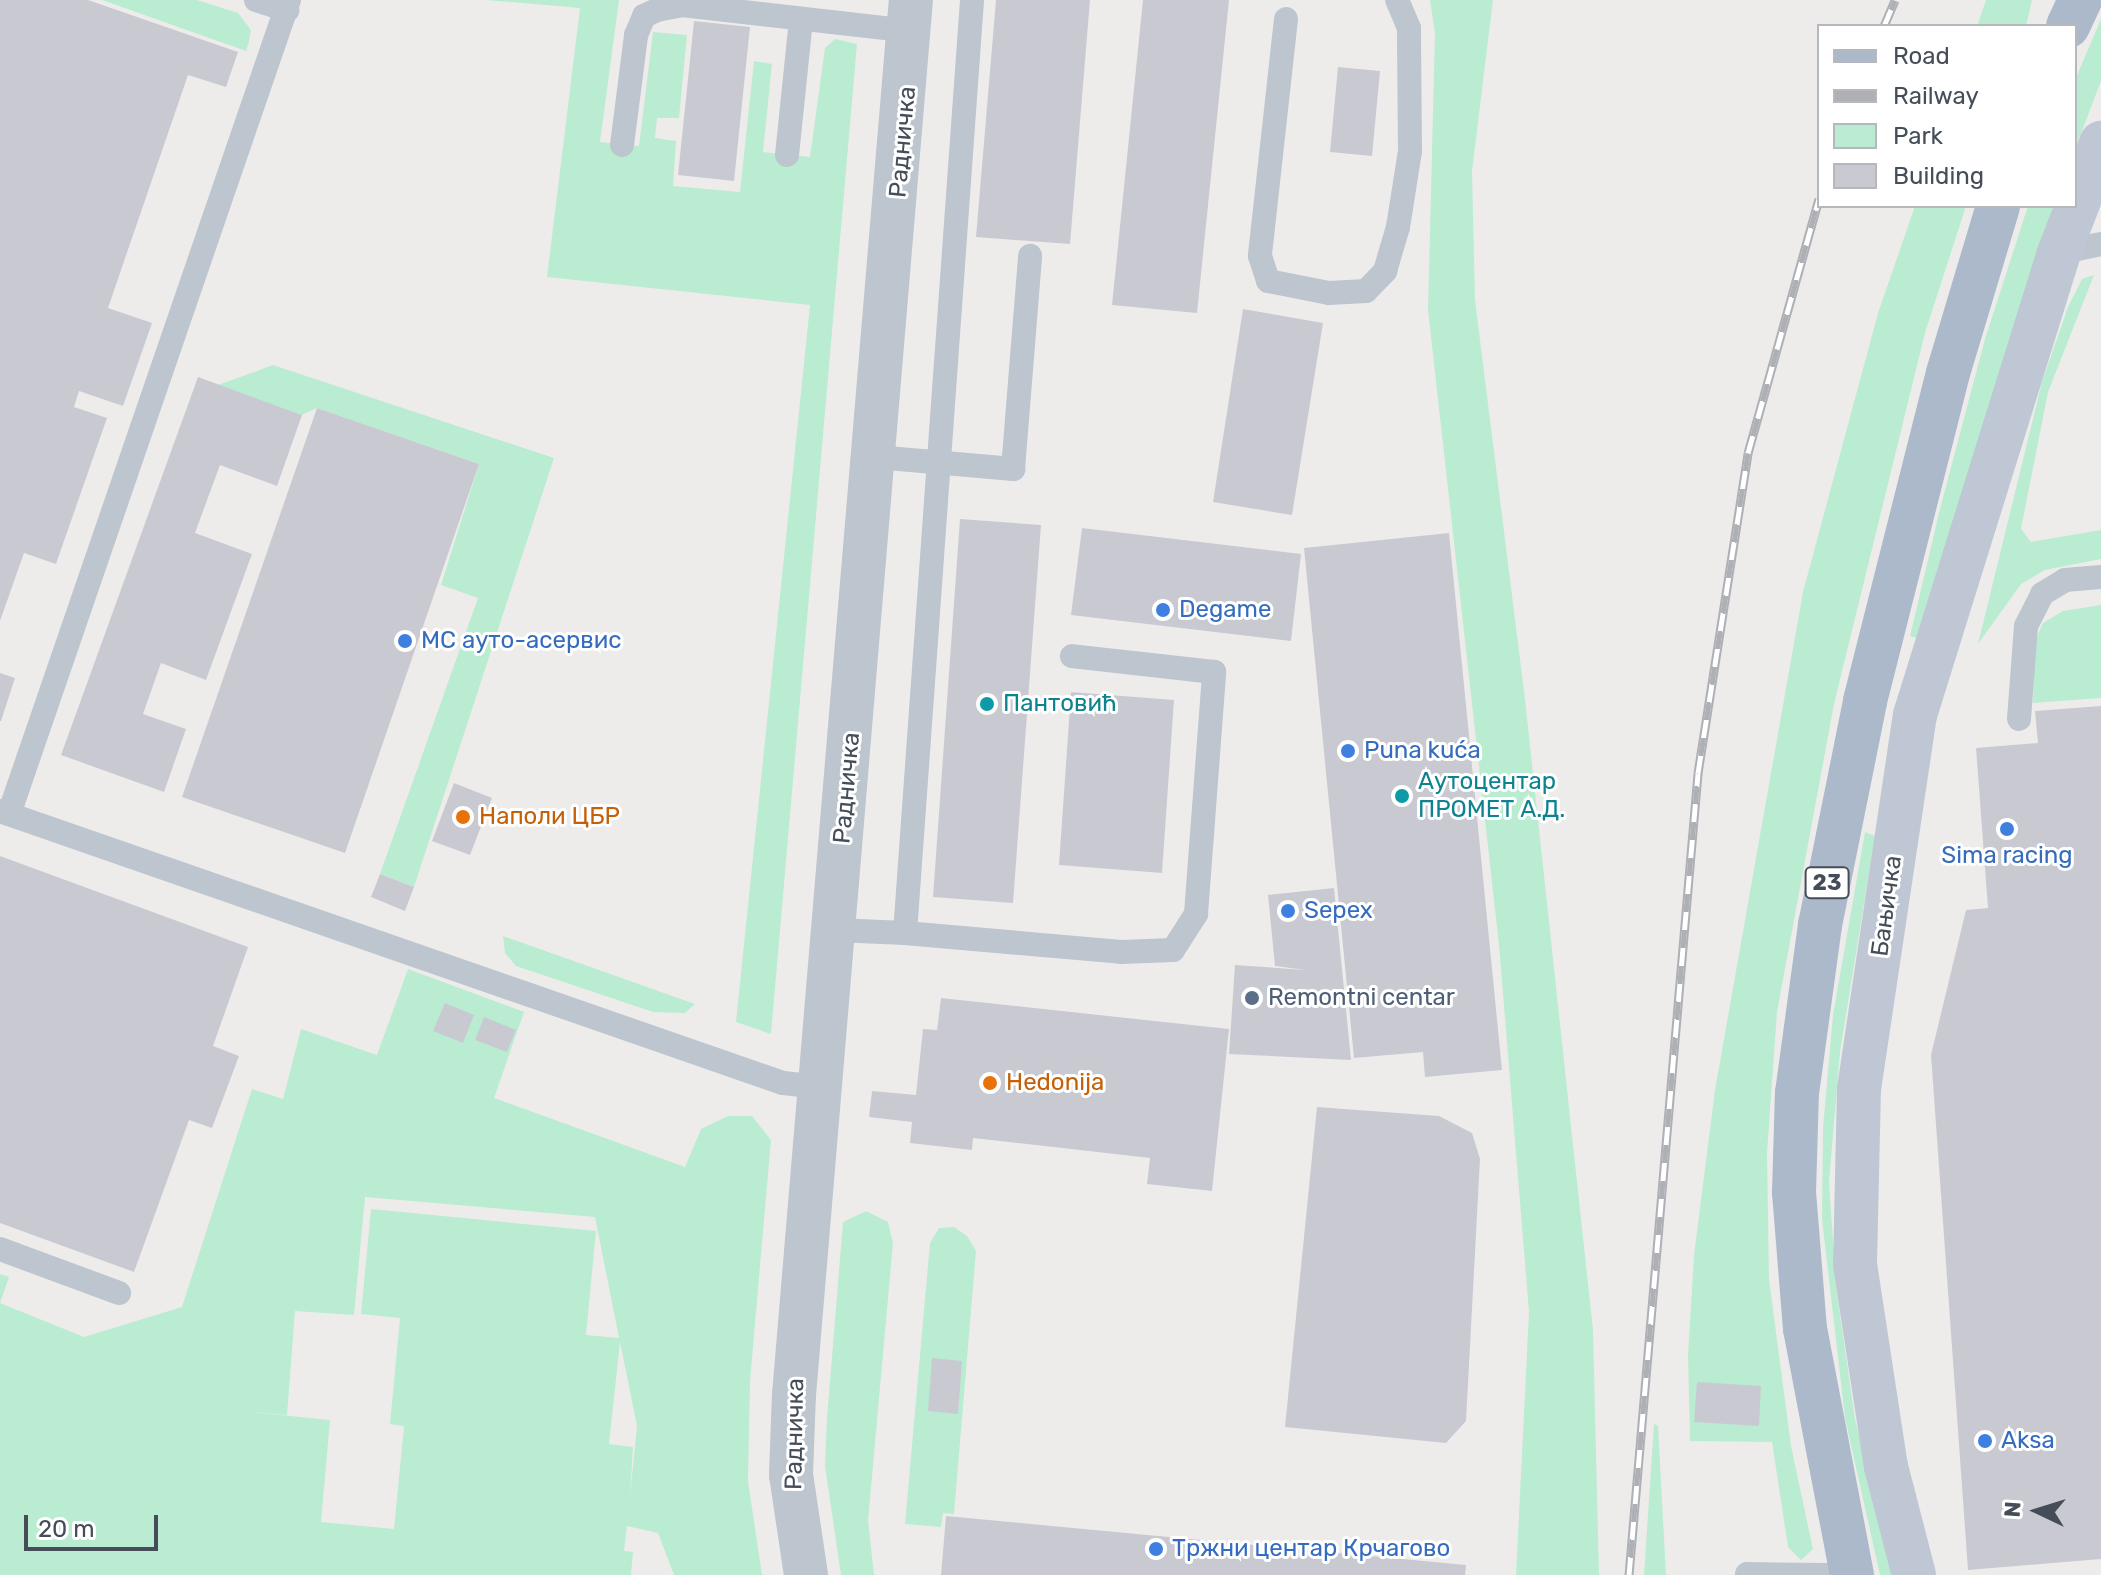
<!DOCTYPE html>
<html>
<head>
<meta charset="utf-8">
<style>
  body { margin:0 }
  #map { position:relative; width:2101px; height:1575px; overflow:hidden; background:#eeeceb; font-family:Rubik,sans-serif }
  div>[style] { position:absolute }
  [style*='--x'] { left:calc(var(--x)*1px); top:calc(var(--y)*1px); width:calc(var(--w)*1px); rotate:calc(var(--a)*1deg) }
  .green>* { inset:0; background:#baecd1 }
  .building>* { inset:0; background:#c9cad1 }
  .lane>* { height:24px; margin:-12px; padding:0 12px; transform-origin:12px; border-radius:12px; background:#bdc5ce }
  .street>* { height:44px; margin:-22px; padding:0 22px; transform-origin:22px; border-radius:22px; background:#bdc5ce }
  .secondary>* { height:44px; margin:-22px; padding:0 22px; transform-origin:22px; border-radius:22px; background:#bfc7d4 }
  .primary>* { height:44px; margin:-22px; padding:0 22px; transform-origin:22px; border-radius:22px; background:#acb9ca }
  .rail>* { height:9px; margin-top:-4.5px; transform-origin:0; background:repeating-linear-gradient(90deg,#fff 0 18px,#aeb0b6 0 36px); box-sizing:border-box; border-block:2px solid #aeb0b6 }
  .dots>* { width:22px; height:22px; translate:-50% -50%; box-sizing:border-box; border:4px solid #fff; border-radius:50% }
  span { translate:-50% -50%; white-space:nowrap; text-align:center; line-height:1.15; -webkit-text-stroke:6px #fff; paint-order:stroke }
  .shield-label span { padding:2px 6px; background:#fff; border:2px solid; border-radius:6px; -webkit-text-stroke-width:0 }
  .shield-label { font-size:22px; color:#454d58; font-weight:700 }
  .street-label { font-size:24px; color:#454d58 }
  .shop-label { font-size:24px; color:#366cbe }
  .left { translate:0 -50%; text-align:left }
  .culture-label { font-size:24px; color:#0d838f }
  .food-label { font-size:24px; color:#c56008 }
  .service-label { font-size:24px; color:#4e5e75 }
  .legend { position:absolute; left:1817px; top:24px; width:260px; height:184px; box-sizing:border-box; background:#fff; border:2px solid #b5b8bc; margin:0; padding:10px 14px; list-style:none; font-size:24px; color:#454d58 }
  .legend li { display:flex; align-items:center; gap:16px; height:40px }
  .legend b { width:40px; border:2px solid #b5b8bc }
  .north { position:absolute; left:1997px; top:1471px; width:80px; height:80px; -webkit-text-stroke:6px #fff; paint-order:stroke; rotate:274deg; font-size:22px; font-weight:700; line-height:32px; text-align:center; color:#454d58 }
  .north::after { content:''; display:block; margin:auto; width:28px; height:36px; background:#454d58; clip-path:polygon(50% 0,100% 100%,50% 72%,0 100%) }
  .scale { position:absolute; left:24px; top:1515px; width:134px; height:36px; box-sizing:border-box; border:4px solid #454d58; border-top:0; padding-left:10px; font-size:24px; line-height:28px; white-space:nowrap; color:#454d58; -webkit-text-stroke:6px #fff; paint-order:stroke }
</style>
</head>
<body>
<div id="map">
  <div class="green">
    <div style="clip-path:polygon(102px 0,197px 0,238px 13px,251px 30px,249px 42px,246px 51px)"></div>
    <div style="clip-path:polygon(486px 0,619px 0,600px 142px,639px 146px,653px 32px,687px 35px,679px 118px,657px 118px,655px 138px,676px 141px,673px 186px,740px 192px,754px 61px,772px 64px,763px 152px,810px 157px,825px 48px,835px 39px,857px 44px,771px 1034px,736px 1022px,810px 305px,547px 277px,580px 8px)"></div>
    <div style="clip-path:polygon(1430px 0,1493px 0,1472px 171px,1475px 300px,1525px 699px,1593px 1330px,1599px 1575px,1516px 1575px,1529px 1312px,1499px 945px,1428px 310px,1435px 33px)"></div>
    <div style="clip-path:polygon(1986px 0,2032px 0,2026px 26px,1977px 26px)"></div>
    <div style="clip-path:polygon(2101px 19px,2101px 81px,2075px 149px,2075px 80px)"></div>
    <div style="clip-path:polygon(1915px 206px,1966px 206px,1925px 333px,1834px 704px,1777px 1012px,1767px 1153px,1769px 1279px,1791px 1446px,1813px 1549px,1801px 1560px,1788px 1547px,1772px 1442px,1690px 1441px,1688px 1355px,1694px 1255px,1715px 1090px,1803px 592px,1878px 313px)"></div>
    <div style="clip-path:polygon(2028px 206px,2053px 206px,1920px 639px,1910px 636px,1940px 509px,1985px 339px)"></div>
    <div style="clip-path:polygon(2094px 275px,2048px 392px,2021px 529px,2031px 542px,2101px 530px,2101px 559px,2045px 570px,2021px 584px,1978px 644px,2042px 382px,2068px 307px,2082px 279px)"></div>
    <div style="clip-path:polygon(273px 365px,554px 458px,414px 887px,380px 874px,478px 598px,441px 585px,479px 464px,317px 408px,302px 415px,218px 385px)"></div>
    <div style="clip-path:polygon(2101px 605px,2101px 698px,2033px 703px,2035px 641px,2043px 623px,2063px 611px)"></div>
    <div style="clip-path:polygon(1865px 832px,1875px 836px,1840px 1052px,1829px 1182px,1836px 1287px,1855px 1419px,1892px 1575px,1880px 1575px,1845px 1418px,1822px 1219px,1823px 1128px,1833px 1015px)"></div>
    <div style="clip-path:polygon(503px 936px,695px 1004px,685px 1013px,653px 1012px,516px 966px,505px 953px)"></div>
    <div style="clip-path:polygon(evenodd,408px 969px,524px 1012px,494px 1098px,685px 1167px,701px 1129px,728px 1116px,752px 1116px,771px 1140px,750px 1381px,748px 1481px,762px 1575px,674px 1575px,658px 1533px,627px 1526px,624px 1551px,633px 1552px,631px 1575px,0 1575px,0 1274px,9px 1277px,0 1303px,84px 1337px,182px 1307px,252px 1089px,283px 1099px,301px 1029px,377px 1055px,408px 969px,365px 1197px,595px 1217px,619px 1338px,586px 1335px,596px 1231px,371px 1209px,361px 1314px,400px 1318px,390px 1424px,404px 1426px,394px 1529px,321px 1522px,330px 1420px,243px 1411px,287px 1415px,295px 1311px,354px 1315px,365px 1197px,408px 969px,620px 1342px,637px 1426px,630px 1496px,633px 1447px,609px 1444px,620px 1342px)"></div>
    <div style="clip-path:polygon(866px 1211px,888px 1222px,893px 1243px,868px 1521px,874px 1575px,841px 1575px,825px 1466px,827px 1418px,843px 1222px)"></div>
    <div style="clip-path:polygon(954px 1227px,967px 1236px,976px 1251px,954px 1514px,943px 1513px,941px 1527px,905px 1524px,930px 1243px,939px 1228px)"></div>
    <div style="clip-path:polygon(1654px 1424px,1658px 1426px,1666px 1575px,1644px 1575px)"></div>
  </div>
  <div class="building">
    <div style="clip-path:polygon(0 0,88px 0,238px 52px,226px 87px,188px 75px,108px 308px,152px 323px,123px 406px,79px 391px,74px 407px,107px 418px,56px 564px,24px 553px,0 621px)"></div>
    <div style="clip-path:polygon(996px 0,1090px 0,1070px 244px,976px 237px)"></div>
    <div style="clip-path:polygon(1143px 0,1229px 0,1197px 313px,1112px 305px)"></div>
    <div style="clip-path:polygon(694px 21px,750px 27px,734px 181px,678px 175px)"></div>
    <div style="clip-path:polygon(1338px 67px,1380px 71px,1372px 156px,1330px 152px)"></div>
    <div style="clip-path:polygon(1243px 309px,1323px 323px,1292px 515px,1213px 502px)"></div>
    <div style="clip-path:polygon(198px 377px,302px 415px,277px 486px,220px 465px,195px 533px,252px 554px,206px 680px,161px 663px,143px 714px,186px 729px,164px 792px,61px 755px)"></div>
    <div style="clip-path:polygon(317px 408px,479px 464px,345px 853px,182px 797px)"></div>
    <div style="clip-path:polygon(960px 519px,1041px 525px,1013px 903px,933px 897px)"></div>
    <div style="clip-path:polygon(1082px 528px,1301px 554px,1291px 641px,1071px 615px)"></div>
    <div style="clip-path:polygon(1449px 533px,1502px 1070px,1425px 1077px,1423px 1052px,1354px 1058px,1304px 548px)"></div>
    <div style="clip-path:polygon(0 673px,15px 678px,1px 721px,0 721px)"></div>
    <div style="clip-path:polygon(1071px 692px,1174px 700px,1162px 873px,1059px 865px)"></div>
    <div style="clip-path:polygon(2101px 706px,2101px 1559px,1968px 1570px,1931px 1055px,1966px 910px,1988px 908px,1976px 748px,2038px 743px,2035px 711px)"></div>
    <div style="clip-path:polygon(454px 783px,492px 798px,470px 855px,432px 841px)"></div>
    <div style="clip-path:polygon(0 856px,248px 947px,213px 1046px,239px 1056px,212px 1128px,189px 1120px,134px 1272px,0 1223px)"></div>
    <div style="clip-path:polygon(380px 874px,414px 887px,405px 911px,371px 897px)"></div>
    <div style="clip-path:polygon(1334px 888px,1351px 1060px,1229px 1054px,1235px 965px,1306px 970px,1275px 966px,1268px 895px)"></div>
    <div style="clip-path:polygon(941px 998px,1229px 1029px,1212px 1191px,1147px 1184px,1150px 1158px,973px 1138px,972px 1150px,910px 1143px,912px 1122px,869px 1117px,872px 1091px,916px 1095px,923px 1029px,937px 1030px)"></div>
    <div style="clip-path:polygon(445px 1003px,474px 1015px,463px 1043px,433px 1031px)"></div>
    <div style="clip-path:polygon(484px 1017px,516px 1030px,507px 1052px,475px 1040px)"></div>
    <div style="clip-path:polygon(1317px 1107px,1439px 1116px,1472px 1133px,1480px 1159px,1466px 1421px,1446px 1443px,1285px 1427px)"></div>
    <div style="clip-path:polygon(932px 1358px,962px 1361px,958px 1414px,928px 1411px)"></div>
    <div style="clip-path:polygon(1697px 1382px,1761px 1386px,1759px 1426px,1694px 1422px)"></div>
    <div style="clip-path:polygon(946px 1516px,1466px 1565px,1465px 1575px,941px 1575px)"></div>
  </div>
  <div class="lane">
    <div style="--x:256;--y:0;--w:33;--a:18"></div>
    <div style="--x:1286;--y:19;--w:238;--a:96.3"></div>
    <div style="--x:1260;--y:256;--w:26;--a:72"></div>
    <div style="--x:1268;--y:281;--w:62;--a:11.1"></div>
    <div style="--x:1329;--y:293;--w:37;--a:-3"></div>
    <div style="--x:1366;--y:291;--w:28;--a:-46"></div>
    <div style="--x:1385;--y:271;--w:46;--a:-73.5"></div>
    <div style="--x:1398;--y:227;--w:77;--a:-81"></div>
    <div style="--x:1410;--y:151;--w:123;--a:-90.5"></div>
    <div style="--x:1409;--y:28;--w:30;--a:-113"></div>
    <div style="--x:622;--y:145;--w:111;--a:-82.7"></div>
    <div style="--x:636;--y:35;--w:21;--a:-67"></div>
    <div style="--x:644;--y:16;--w:14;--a:-25"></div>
    <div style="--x:657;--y:10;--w:25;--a:-11"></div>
    <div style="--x:682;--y:5;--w:229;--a:6.5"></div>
    <div style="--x:787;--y:155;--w:136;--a:-84.1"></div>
    <div style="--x:2059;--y:253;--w:43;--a:-12.1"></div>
    <div style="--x:876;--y:457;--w:138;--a:5"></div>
    <div style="--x:1013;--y:469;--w:214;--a:-85.4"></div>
    <div style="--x:2019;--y:719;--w:93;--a:-85.7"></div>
    <div style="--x:2026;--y:626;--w:36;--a:-63"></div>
    <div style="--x:2042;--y:594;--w:27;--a:-31"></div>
    <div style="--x:2065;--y:580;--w:36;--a:-5"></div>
    <div style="--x:0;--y:811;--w:829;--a:19.16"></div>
    <div style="--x:783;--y:1083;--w:38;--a:6"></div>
    <div style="--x:9;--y:814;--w:861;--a:-71.02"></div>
    <div style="--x:835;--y:930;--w:70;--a:2.5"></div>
    <div style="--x:905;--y:933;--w:935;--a:-85.89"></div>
    <div style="--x:905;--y:933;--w:217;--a:5"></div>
    <div style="--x:1121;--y:952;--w:52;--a:-2.2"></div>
    <div style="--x:1173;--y:950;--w:43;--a:-57.4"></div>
    <div style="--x:1196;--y:914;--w:243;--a:-85.7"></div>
    <div style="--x:1214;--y:672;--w:143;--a:-173.6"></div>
    <div style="--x:0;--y:1249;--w:127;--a:20.3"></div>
    <div style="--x:1747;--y:1574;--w:81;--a:0.7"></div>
  </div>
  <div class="street">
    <div style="--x:806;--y:1575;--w:101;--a:-98.5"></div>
    <div style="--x:791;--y:1475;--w:80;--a:-87.9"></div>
    <div style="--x:794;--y:1395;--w:1400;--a:-85.21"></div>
  </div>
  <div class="secondary">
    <div style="--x:1914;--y:1575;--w:112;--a:-104.5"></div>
    <div style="--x:1886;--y:1467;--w:205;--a:-98.7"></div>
    <div style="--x:1855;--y:1264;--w:175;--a:-88.7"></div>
    <div style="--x:1859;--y:1089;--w:378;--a:-81.5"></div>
    <div style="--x:1915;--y:715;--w:484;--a:-72.7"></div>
    <div style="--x:2059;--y:253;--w:118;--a:-69.1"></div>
  </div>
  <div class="primary">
    <div style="--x:2068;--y:26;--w:29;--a:-65"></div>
    <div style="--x:1852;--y:1575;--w:250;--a:-100.8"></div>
    <div style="--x:1805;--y:1329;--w:137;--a:-94.6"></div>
    <div style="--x:1794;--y:1192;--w:99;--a:-88.3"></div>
    <div style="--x:1797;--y:1093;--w:170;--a:-82.2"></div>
    <div style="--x:1820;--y:925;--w:228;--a:-78.6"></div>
    <div style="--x:1865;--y:701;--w:338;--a:-75.8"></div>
    <div style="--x:1948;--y:373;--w:174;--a:-73.3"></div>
  </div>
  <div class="rail">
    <div style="--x:1884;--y:26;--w:28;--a:-67"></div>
    <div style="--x:1629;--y:1575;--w:805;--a:-85.08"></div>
    <div style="--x:1698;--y:773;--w:324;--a:-81.1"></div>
    <div style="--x:1748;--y:453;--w:264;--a:-74.4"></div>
  </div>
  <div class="dots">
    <div style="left:1163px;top:610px;background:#3f7fe0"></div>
    <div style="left:405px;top:641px;background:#3f7fe0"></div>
    <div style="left:987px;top:704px;background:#0f9aa8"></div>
    <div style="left:1348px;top:751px;background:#3f7fe0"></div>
    <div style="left:1402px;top:796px;background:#0f9aa8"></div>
    <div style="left:463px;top:817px;background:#e8710a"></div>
    <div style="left:2007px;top:829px;background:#3f7fe0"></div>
    <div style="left:1288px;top:911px;background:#3f7fe0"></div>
    <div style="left:1252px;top:998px;background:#5c6f8a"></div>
    <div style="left:990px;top:1083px;background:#e8710a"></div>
    <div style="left:1985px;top:1441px;background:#3f7fe0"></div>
    <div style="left:1156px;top:1549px;background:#3f7fe0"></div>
  </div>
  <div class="shield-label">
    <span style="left:1827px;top:883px">23</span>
  </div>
  <div class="street-label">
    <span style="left:903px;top:142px;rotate:-85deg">Радничка</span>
    <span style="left:847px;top:788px;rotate:-85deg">Радничка</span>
    <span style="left:1887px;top:906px;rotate:-82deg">Бањичка</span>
    <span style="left:795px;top:1434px;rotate:-89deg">Радничка</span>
  </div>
  <div class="shop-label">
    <span class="left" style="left:1179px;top:610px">Degame</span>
    <span class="left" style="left:421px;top:641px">МС ауто-асервис</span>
    <span class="left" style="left:1364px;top:751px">Puna kuća</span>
    <span style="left:2007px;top:856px">Sima racing</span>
    <span class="left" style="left:1304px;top:911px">Sepex</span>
    <span class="left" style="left:2001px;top:1441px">Aksa</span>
    <span class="left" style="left:1172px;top:1549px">Тржни центар Крчагово</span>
  </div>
  <div class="culture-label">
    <span class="left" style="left:1003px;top:704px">Пантовић</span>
    <span class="left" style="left:1418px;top:796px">Аутоцентар<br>ПРОМЕТ А.Д.</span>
  </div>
  <div class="food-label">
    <span class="left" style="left:479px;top:817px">Наполи ЦБР</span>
    <span class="left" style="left:1006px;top:1083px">Hedonija</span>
  </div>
  <div class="service-label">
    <span class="left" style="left:1268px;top:998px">Remontni centar</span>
  </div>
  <ul class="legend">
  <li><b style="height:10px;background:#acb9ca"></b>Road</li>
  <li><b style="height:10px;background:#aeb0b6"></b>Railway</li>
  <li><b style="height:22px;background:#baecd1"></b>Park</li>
  <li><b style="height:22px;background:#c9cad1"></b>Building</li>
  </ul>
  <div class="north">N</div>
  <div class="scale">20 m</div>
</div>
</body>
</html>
